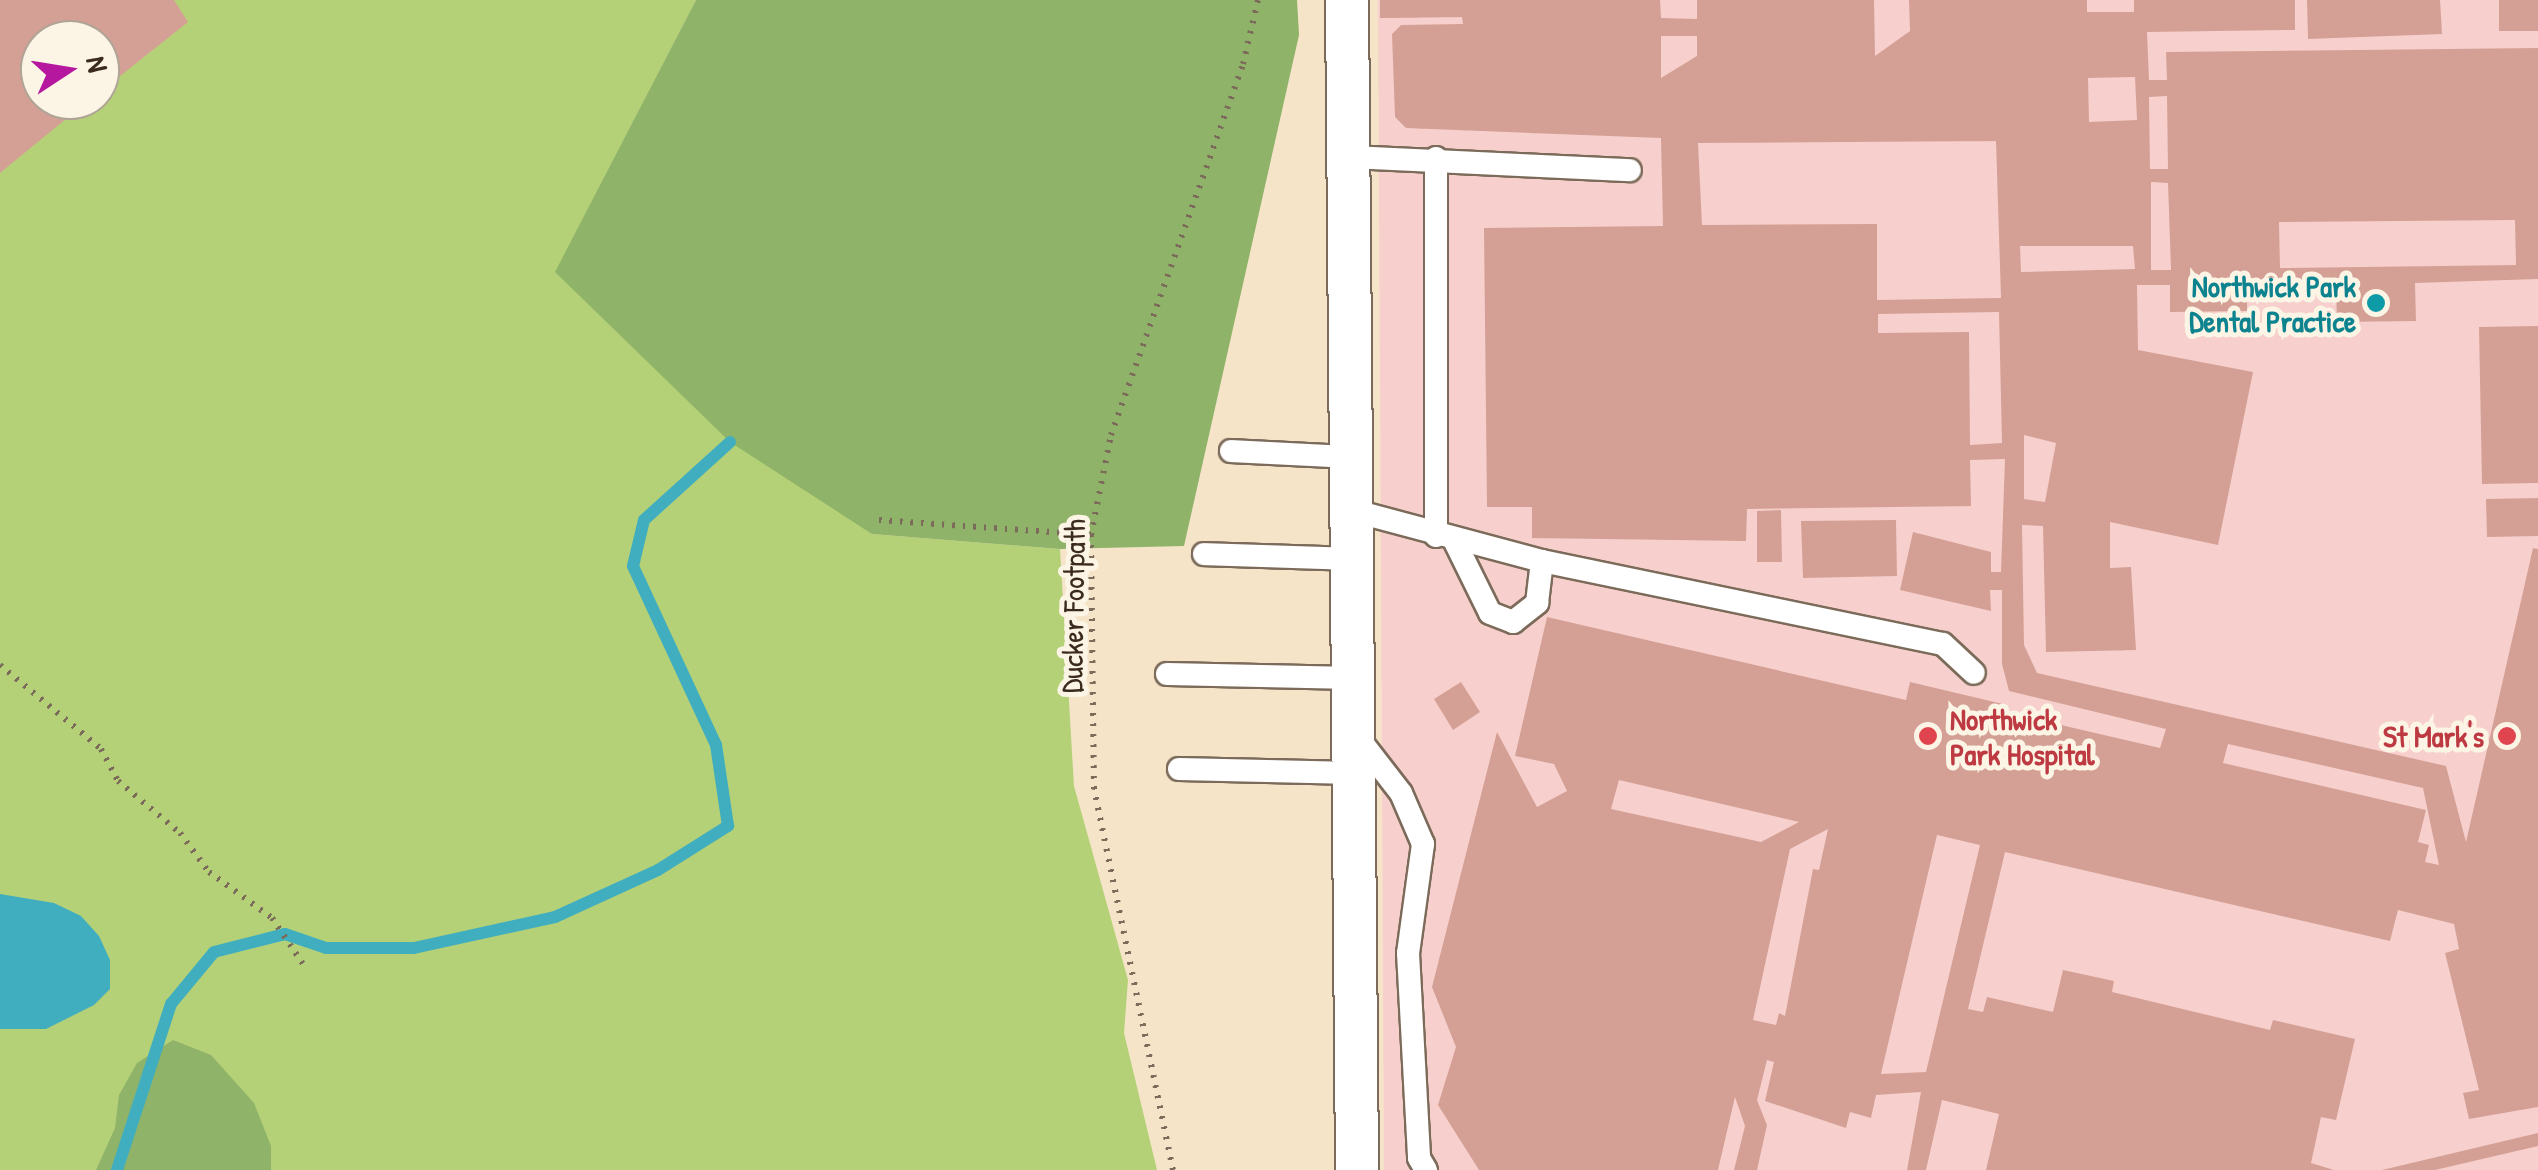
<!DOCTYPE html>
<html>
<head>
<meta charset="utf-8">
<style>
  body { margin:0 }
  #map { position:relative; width:2538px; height:1170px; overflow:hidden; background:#f6e4c9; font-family:"Patrick Hand",sans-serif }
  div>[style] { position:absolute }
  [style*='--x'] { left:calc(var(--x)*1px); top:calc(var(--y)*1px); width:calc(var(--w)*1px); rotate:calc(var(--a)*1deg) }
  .built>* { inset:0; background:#f7d0cd }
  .green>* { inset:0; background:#b4d178 }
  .forest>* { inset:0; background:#8fb368 }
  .water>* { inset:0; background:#41aebf }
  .stream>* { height:12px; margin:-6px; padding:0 6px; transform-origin:6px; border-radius:6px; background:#41aebf }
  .building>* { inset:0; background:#d4a095 }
  .path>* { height:6px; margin-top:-3px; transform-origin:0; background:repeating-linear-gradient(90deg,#7c6b5a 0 2.5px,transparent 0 10.5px) }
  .roads { filter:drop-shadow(2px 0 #7c6b5a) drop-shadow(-2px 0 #7c6b5a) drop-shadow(0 2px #7c6b5a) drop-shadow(0 -2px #7c6b5a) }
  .service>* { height:22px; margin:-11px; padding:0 11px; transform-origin:11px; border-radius:11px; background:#fff }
  .minor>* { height:42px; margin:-21px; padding:0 21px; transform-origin:21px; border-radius:21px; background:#fff }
  .dots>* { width:28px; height:28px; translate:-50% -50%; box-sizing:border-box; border:5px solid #fcf5e5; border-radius:50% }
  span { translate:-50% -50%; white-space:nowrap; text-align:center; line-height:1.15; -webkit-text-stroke:10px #fcf5e5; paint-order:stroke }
  .culture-label { font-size:30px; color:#0d838f; font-weight:700 }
  .right { translate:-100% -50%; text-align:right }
  .street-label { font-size:30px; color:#3b2a1e }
  .health-label { font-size:30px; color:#be3a42; font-weight:700 }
  .left { translate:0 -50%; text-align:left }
  .north { position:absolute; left:20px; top:20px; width:100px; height:100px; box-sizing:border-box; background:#fcf5e5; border:2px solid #afa495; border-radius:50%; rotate:78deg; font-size:28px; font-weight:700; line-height:40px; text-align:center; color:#3b2a1e }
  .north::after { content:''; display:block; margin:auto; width:35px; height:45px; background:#b5179e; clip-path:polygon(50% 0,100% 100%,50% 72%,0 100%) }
</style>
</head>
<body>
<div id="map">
  <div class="built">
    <div style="clip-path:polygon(1378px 0,2538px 0,2538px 1170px,1384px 1170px)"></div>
  </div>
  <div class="green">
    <div style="clip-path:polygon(evenodd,0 0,696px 0,556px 272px,872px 534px,1060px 549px,1074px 786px,1128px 980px,1124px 1033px,1157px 1170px,0 1170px,0 0,40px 40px,100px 40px,100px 100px,40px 100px,40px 40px)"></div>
  </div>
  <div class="forest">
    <div style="clip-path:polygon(696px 0,1297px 0,1299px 35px,1184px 546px,1060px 549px,872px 534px,730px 442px,555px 272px)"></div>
    <div style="clip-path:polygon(173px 1040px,211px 1055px,254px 1103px,271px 1146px,271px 1170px,96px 1170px,115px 1128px,119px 1095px,137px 1063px)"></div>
  </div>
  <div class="water">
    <div style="clip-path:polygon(0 894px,54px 903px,81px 916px,99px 936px,110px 960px,110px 989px,94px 1005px,46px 1029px,0 1029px)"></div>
  </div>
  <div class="stream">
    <div style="--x:117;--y:1170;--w:175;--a:-72"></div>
    <div style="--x:171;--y:1004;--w:67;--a:-50.4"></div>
    <div style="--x:214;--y:952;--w:73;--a:-14.2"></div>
    <div style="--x:285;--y:934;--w:43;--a:18.9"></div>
    <div style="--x:326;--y:948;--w:88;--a:0"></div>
    <div style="--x:414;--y:948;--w:144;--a:-12.4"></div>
    <div style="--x:555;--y:917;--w:113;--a:-24.5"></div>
    <div style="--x:658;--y:870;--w:83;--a:-32.2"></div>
    <div style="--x:728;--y:826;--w:82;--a:-98.4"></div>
    <div style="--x:716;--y:745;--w:197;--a:-114.9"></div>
    <div style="--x:633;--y:566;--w:47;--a:-76.6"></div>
    <div style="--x:644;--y:520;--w:116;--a:-42.2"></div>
  </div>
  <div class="building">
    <div style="clip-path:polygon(0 0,174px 0,188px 22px,100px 92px,100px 40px,40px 40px,40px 100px,89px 100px,0 173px)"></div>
    <div style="clip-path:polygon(evenodd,1380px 0,1660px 0,1661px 18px,1697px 19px,1697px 0,1874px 0,1875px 56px,1910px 31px,1909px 0,2087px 0,2087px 12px,2134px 12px,2134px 0,2295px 0,2295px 30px,2147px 32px,2149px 80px,2167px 80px,2166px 52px,2538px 48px,2538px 279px,2415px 283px,2416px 321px,2337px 322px,2336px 285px,2247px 285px,2247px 311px,2170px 312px,2170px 285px,2137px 285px,2138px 350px,2253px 372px,2218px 545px,2110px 522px,2110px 568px,2131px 567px,2136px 650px,2046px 652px,2043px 526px,2022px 525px,2024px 645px,2037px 673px,2446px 766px,2466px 842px,2533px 548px,2538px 549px,2538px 1107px,2469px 1119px,2463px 1093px,2479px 1090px,2445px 953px,2459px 949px,2454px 924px,2398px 910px,2390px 941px,2005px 852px,1968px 1009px,1983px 1012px,1987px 997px,2053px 1012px,2063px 970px,2114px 981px,2112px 992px,2270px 1030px,2273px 1020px,2355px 1039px,2336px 1120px,2321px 1117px,2311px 1163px,2334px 1170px,1986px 1170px,1999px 1114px,1942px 1100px,1926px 1170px,1907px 1170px,1921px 1092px,1876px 1095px,1871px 1118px,1850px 1112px,1846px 1128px,1765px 1101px,1774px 1062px,1767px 1060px,1757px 1100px,1767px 1125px,1757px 1170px,1734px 1170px,1745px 1126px,1735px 1097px,1718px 1170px,1479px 1170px,1438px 1105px,1456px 1047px,1432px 987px,1497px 732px,1537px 807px,1567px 791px,1554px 764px,1515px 756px,1547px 617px,1906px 700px,1910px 682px,2003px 704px,1999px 722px,2033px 729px,2035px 719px,2160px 748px,2166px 729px,2009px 691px,2002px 664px,2002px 590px,1990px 590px,1991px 611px,1900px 590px,1913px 532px,1991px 552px,1991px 572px,2001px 572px,2005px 459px,1970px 460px,1971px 506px,1747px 509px,1746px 541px,1532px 538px,1532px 507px,1487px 507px,1484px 228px,1663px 226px,1661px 138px,1406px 128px,1395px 117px,1392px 34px,1401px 25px,1463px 24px,1462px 17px,1380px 18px,1380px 0,1661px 36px,1697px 36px,1697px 56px,1661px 78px,1661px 36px,1380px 0,2135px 77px,2137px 120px,2089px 122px,2088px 78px,2135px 77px,1380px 0,2167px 96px,2168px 169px,2150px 169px,2149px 97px,2167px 96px,1380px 0,1996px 141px,2001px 298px,1877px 300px,1877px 224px,1702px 225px,1698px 143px,1996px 141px,1380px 0,2151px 182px,2168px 183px,2171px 270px,2151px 270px,2151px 182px,1380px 0,2515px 220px,2516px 265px,2280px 268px,2279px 222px,2515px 220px,1380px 0,2020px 246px,2133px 246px,2135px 269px,2021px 272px,2020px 246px,1380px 0,1999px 312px,2002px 443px,1970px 445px,1969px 332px,1878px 333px,1878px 314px,1999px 312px,1380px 0,2024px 435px,2056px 443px,2045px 502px,2024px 499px,2024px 435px,1380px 0,2228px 744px,2423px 788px,2439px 865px,2425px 862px,2429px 845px,2418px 842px,2426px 810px,2223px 763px,2228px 744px,1380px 0,1619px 780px,1799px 822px,1761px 842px,1611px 809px,1619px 780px,1380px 0,1828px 829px,1819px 870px,1813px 869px,1785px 1016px,1779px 1013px,1776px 1025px,1753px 1020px,1790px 849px,1828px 829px,1380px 0,1937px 835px,1980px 845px,1926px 1072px,1881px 1074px,1937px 835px)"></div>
    <div style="clip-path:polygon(2307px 0,2440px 0,2442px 34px,2308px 39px)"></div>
    <div style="clip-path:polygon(2499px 0,2538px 0,2538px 31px,2499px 31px)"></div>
    <div style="clip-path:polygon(2538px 326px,2538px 483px,2482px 484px,2479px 327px)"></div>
    <div style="clip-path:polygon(2538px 498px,2538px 536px,2487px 537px,2486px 499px)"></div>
    <div style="clip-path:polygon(1781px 510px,1782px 562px,1757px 562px,1757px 511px)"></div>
    <div style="clip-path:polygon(1896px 520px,1897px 576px,1803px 578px,1801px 521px)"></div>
    <div style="clip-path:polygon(1461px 682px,1480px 712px,1453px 730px,1434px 699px)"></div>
    <div style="clip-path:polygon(2538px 1133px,2538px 1146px,2435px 1170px,2382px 1170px)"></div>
  </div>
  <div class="path">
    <div style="--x:879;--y:520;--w:213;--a:4"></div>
    <div style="--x:0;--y:665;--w:131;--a:39.7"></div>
    <div style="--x:101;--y:749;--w:36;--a:62"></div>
    <div style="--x:118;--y:781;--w:81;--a:40"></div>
    <div style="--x:180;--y:833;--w:49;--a:53.4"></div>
    <div style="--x:209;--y:872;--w:78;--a:36.1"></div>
    <div style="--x:272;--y:918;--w:55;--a:56"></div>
    <div style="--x:1173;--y:1170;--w:389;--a:-101.7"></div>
    <div style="--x:1094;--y:789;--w:254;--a:-90.7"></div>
    <div style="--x:1091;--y:535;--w:102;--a:-78.7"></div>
    <div style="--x:1111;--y:435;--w:394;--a:-70.4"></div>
    <div style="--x:1243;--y:64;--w:66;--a:-76.8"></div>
  </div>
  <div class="roads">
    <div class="service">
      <div style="--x:1351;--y:157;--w:279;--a:2.7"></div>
      <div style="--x:1436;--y:158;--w:378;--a:90"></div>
      <div style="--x:1231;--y:451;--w:120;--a:2.9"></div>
      <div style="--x:1351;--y:510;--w:198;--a:15"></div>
      <div style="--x:1542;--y:561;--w:409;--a:11.7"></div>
      <div style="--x:1943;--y:644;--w:42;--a:43.1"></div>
      <div style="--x:1454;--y:540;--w:81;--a:63.7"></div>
      <div style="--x:1490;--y:613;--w:25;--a:21"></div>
      <div style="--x:1513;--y:622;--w:31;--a:-38"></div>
      <div style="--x:1537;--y:603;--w:42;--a:-83.2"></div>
      <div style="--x:1204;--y:554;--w:147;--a:1.9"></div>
      <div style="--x:1167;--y:674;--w:187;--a:1.2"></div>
      <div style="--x:1356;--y:735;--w:73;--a:52.2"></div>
      <div style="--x:1401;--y:793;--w:56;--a:66.7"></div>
      <div style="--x:1423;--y:844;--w:110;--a:97.8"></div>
      <div style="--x:1408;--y:953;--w:205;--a:86.9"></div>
      <div style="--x:1419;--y:1158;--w:14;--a:60"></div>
      <div style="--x:1179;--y:769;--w:175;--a:1.3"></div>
    </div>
    <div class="minor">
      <div style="--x:1347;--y:0;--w:1170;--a:89.51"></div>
    </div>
  </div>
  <div class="dots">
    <div style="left:2376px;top:303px;background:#0f9aa8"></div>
    <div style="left:1928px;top:736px;background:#e0444e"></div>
    <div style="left:2507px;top:736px;background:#e0444e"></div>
  </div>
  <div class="culture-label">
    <span class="right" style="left:2356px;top:303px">Northwick Park<br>Dental Practice</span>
  </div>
  <div class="street-label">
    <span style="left:1073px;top:606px;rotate:-89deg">Ducker Footpath</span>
  </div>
  <div class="health-label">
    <span class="left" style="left:1950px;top:736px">Northwick<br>Park Hospital</span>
    <span class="right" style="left:2484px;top:736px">St Mark's</span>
  </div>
  <div class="north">N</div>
</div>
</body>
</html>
